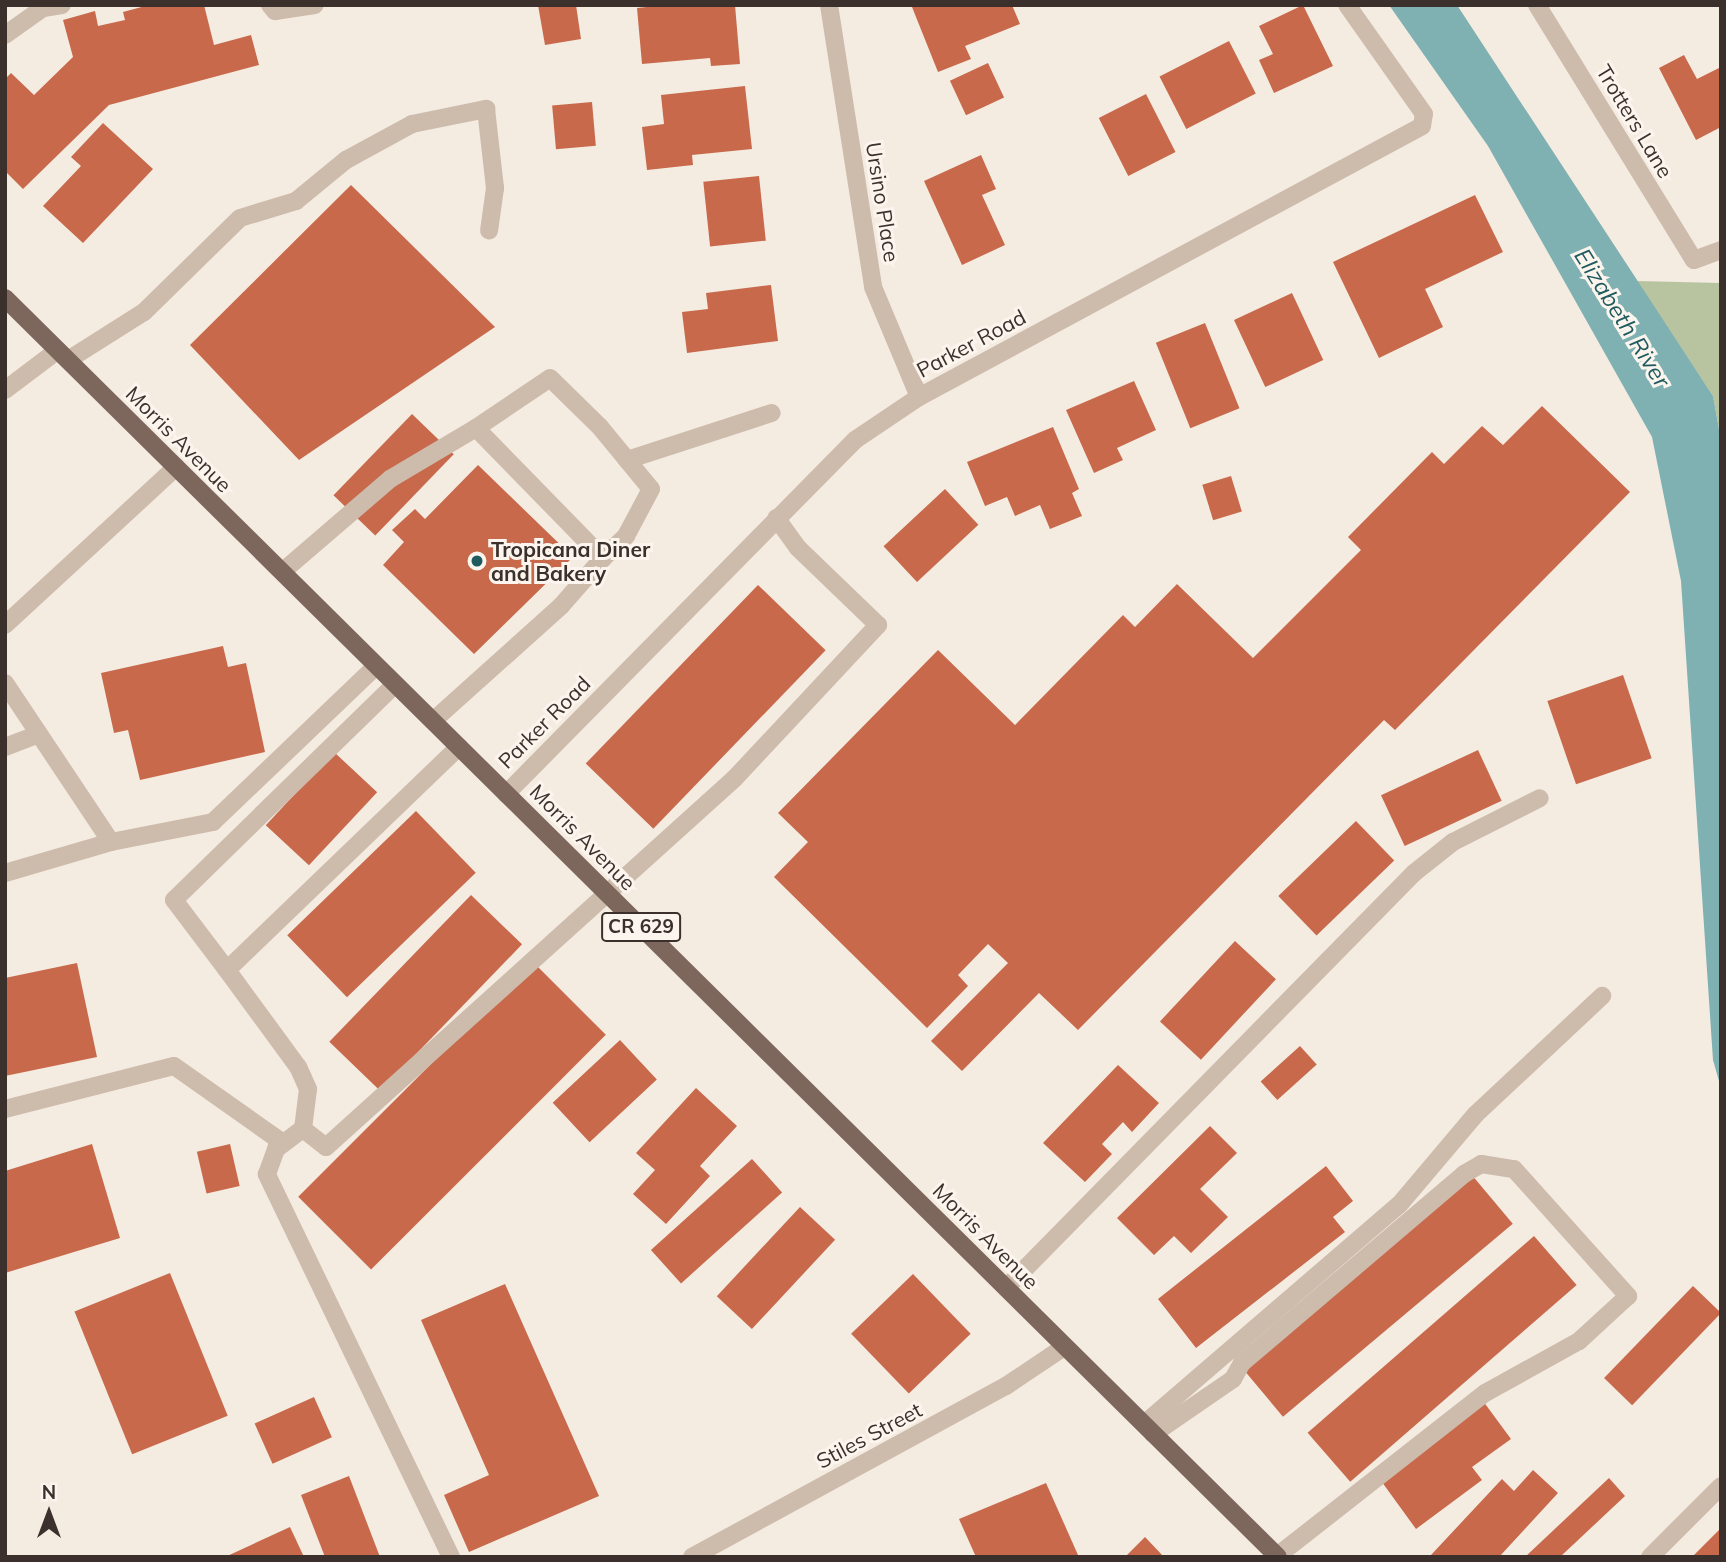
<!DOCTYPE html>
<style>
body{margin:0}
#map{position:relative;width:1726px;height:1562px;overflow:hidden;background:#f4ebe1;font-family:Mulish,sans-serif}
div>[style]{position:absolute}
[style*='--x']{left:calc(var(--x)*1px);top:calc(var(--y)*1px);width:calc(var(--w)*1px);rotate:calc(var(--a)*1deg)}
.green>*{inset:0;background:#b8c4a0}
.water>*{inset:0;background:#7fb0b2}
.building>*{inset:0;background:#c8694b;transform-origin:0 0}
.minor>*{height:18px;margin:-9px;padding:0 9px;transform-origin:9px;border-radius:9px;background:#cdbbac}
.major>*{height:18px;margin:-9px;padding:0 9px;transform-origin:9px;border-radius:9px;background:#7d675c}
.dots>*{width:19px;height:19px;translate:-50% -50%;box-sizing:border-box;border:4px solid #fbf5ee;border-radius:50%}
span{translate:-50% -50%;white-space:nowrap;text-align:center;line-height:1.15;-webkit-text-stroke:6px #fbf5ee;paint-order:stroke}
.shield-label span{padding:2px 5px;background:#fbf5ee;border:2px solid;border-radius:5px;-webkit-text-stroke-width:0}
.shield-label{font-size:19px;color:#3b302b;font-weight:700}
.street-label{font-size:21px;color:#3b302b}
.poi-label{font-size:21px;color:#3b302b;font-weight:700}
.left{translate:0 -50%;text-align:left}
.water-label{font-size:23px;color:#1f5a5e;font-style:italic}
.frame{position:absolute;inset:0;border:7px solid #3b302b;pointer-events:none}
.north{position:absolute;left:14px;top:1478px;width:70px;height:70px;-webkit-text-stroke:5px #fbf5ee;paint-order:stroke;rotate:0deg;font-size:19px;font-weight:700;line-height:28px;text-align:center;color:#3b302b}
.north::after{content:'';display:block;margin:auto;width:24px;height:32px;background:#3b302b;clip-path:polygon(50% 0,100% 100%,50% 72%,0 100%)}
</style>
<div id="map">
<div class="green">
<i style="clip-path:polygon(1637px 281px,1721px 283px,1721px 440px,1713px 396px)"></i>
</div>
<div class="water">
<i style="clip-path:polygon(1389px 5px,1457px 5px,1713px 396px,1721px 440px,1721px 1088px,1713px 1060px,1681px 581px,1652px 437px,1488px 146px)"></i>
</div>
<div class="building">
<i style="clip-path:polygon(149px 5px,204px 5px,214px 45px,251px 35px,259px 65px,109px 105px,23px 189px,5px 171px,5px 79px,11px 73px,34px 95px,73px 57px,63px 20px,95px 11px,98px 26px,125px 20px,123px 12px)"></i>
<i style="clip-path:polygon(538px 5px,576px 5px,581px 39px,545px 45px)"></i>
<i style="clip-path:polygon(666px 5px,735px 5px,740px 64px,711px 66px,710px 58px,642px 64px,637px 8px)"></i>
<i style="clip-path:polygon(916px 5px,1012px 5px,1020px 24px,965px 46px,971px 59px,938px 72px,912px 7px)"></i>
<i style="clip-path:polygon(1303px 5px,1333px 66px,1274px 93px,1259px 60px,1273px 54px,1259px 26px)"></i>
<i style="left:1229px;top:41px;width:59px;height:78px;rotate:63deg"></i>
<i style="clip-path:polygon(1684px 55px,1697px 79px,1721px 67px,1721px 127px,1696px 140px,1659px 68px)"></i>
<i style="left:988px;top:63px;width:38px;height:42px;rotate:65deg"></i>
<i style="clip-path:polygon(745px 86px,752px 149px,692px 155px,693px 165px,647px 170px,642px 127px,664px 124px,661px 95px)"></i>
<i style="left:1146px;top:94px;width:65px;height:53px;rotate:63deg"></i>
<i style="left:592px;top:102px;width:44px;height:40px;rotate:85deg"></i>
<i style="clip-path:polygon(103px 123px,153px 169px,83px 243px,43px 206px,81px 166px,71px 157px)"></i>
<i style="clip-path:polygon(981px 155px,996px 189px,982px 195px,1005px 245px,962px 265px,924px 181px)"></i>
<i style="left:759px;top:176px;width:65px;height:56px;rotate:84deg"></i>
<i style="clip-path:polygon(351px 185px,495px 327px,299px 460px,190px 345px)"></i>
<i style="clip-path:polygon(1475px 195px,1503px 252px,1425px 289px,1443px 327px,1379px 358px,1333px 262px)"></i>
<i style="clip-path:polygon(771px 285px,778px 341px,687px 353px,682px 312px,708px 309px,706px 293px)"></i>
<i style="left:1292px;top:293px;width:74px;height:64px;rotate:65deg"></i>
<i style="left:1205px;top:323px;width:92px;height:53px;rotate:68deg"></i>
<i style="clip-path:polygon(1134px 381px,1156px 430px,1117px 448px,1123px 460px,1094px 473px,1066px 410px)"></i>
<i style="clip-path:polygon(1542px 406px,1630px 492px,1395px 730px,1384px 720px,1078px 1030px,1039px 993px,962px 1071px,931px 1041px,1008px 963px,988px 944px,958px 975px,968px 986px,927px 1028px,774px 877px,808px 842px,778px 813px,938px 650px,1015px 725px,1123px 615px,1135px 627px,1177px 584px,1253px 658px,1361px 550px,1348px 537px,1432px 452px,1444px 464px,1482px 426px,1503px 445px)"></i>
<i style="left:412px;top:414px;width:58px;height:113px;rotate:44deg"></i>
<i style="clip-path:polygon(1053px 427px,1079px 489px,1072px 493px,1082px 516px,1050px 529px,1040px 505px,1015px 516px,1007px 497px,985px 506px,967px 462px)"></i>
<i style="clip-path:polygon(478px 465px,573px 557px,474px 654px,383px 565px,404px 542px,392px 530px,415px 509px,425px 519px)"></i>
<i style="left:1231px;top:476px;width:37px;height:30px;rotate:73deg"></i>
<i style="left:945px;top:489px;width:49px;height:84px;rotate:47deg"></i>
<i style="left:758px;top:585px;width:94px;height:248px;rotate:44deg"></i>
<i style="clip-path:polygon(223px 646px,228px 667px,246px 663px,265px 752px,140px 780px,128px 730px,114px 733px,101px 673px)"></i>
<i style="left:1623px;top:675px;width:88px;height:80px;rotate:71deg"></i>
<i style="left:1478px;top:750px;width:56px;height:107px;rotate:65deg"></i>
<i style="left:334px;top:752px;width:59px;height:100px;rotate:43deg"></i>
<i style="left:416px;top:811px;width:86px;height:179px;rotate:46deg"></i>
<i style="left:1356px;top:821px;width:55px;height:108px;rotate:46deg"></i>
<i style="left:471px;top:895px;width:71px;height:204px;rotate:44deg"></i>
<i style="left:1235px;top:941px;width:56px;height:110px;rotate:43deg"></i>
<i style="left:533px;top:962px;width:103px;height:332px;rotate:45deg"></i>
<i style="clip-path:polygon(77px 963px,97px 1057px,5px 1076px,5px 978px)"></i>
<i style="left:620px;top:1040px;width:54px;height:92px;rotate:47deg"></i>
<i style="left:1300px;top:1046px;width:25px;height:53px;rotate:48deg"></i>
<i style="clip-path:polygon(1118px 1065px,1159px 1103px,1132px 1132px,1123px 1122px,1102px 1144px,1112px 1154px,1085px 1182px,1043px 1143px)"></i>
<i style="clip-path:polygon(696px 1088px,737px 1126px,700px 1166px,710px 1176px,666px 1224px,633px 1194px,655px 1170px,636px 1153px)"></i>
<i style="clip-path:polygon(1210px 1126px,1237px 1153px,1200px 1189px,1228px 1217px,1191px 1253px,1174px 1236px,1154px 1255px,1117px 1218px)"></i>
<i style="clip-path:polygon(92px 1144px,120px 1238px,5px 1273px,5px 1171px)"></i>
<i style="left:230px;top:1144px;width:43px;height:34px;rotate:77deg"></i>
<i style="left:752px;top:1159px;width:45px;height:136px;rotate:48deg"></i>
<i style="clip-path:polygon(1326px 1166px,1353px 1201px,1333px 1217px,1345px 1232px,1196px 1348px,1158px 1299px)"></i>
<i style="left:1471px;top:1174px;width:65px;height:300px;rotate:50deg"></i>
<i style="left:800px;top:1207px;width:48px;height:122px;rotate:43deg"></i>
<i style="left:1534px;top:1236px;width:65px;height:300px;rotate:49deg"></i>
<i style="left:170px;top:1273px;width:154px;height:103px;rotate:68deg"></i>
<i style="left:913px;top:1274px;width:83px;height:86px;rotate:46deg"></i>
<i style="clip-path:polygon(505px 1284px,599px 1496px,469px 1552px,444px 1495px,489px 1475px,421px 1320px)"></i>
<i style="left:1693px;top:1286px;width:39px;height:128px;rotate:44deg"></i>
<i style="left:314px;top:1397px;width:44px;height:65px;rotate:66deg"></i>
<i style="clip-path:polygon(1483px 1401px,1511px 1439px,1472px 1467px,1482px 1480px,1416px 1529px,1379px 1478px)"></i>
<i style="clip-path:polygon(1533px 1470px,1558px 1493px,1499px 1557px,1431px 1555px,1502px 1479px,1514px 1491px)"></i>
<i style="clip-path:polygon(349px 1476px,380px 1557px,325px 1557px,301px 1495px)"></i>
<i style="clip-path:polygon(1609px 1478px,1625px 1496px,1560px 1557px,1525px 1557px)"></i>
<i style="clip-path:polygon(1046px 1483px,1078px 1555px,976px 1557px,959px 1519px)"></i>
<i style="clip-path:polygon(290px 1527px,304px 1557px,225px 1557px)"></i>
<i style="clip-path:polygon(1721px 1528px,1721px 1557px,1692px 1557px)"></i>
<i style="clip-path:polygon(1145px 1537px,1164px 1557px,1125px 1557px)"></i>
</div>
<div class="minor">
<i style="--x:270;--y:5;--w:8;--a:50"></i>
<i style="--x:275;--y:11;--w:40;--a:-8.5"></i>
<i style="--x:829;--y:5;--w:285;--a:81.1"></i>
<i style="--x:873;--y:287;--w:119;--a:67.3"></i>
<i style="--x:1537;--y:5;--w:299;--a:58.4"></i>
<i style="--x:1694;--y:260;--w:29;--a:-20"></i>
<i style="--x:5;--y:35;--w:47;--a:-35.4"></i>
<i style="--x:43;--y:8;--w:19;--a:-9"></i>
<i style="--x:68;--y:360;--w:90;--a:-32.3"></i>
<i style="--x:144;--y:312;--w:134;--a:-44.4"></i>
<i style="--x:240;--y:218;--w:59;--a:-16.9"></i>
<i style="--x:296;--y:201;--w:65;--a:-39.4"></i>
<i style="--x:346;--y:160;--w:75;--a:-28.6"></i>
<i style="--x:412;--y:124;--w:76;--a:-11.5"></i>
<i style="--x:486;--y:109;--w:80;--a:83.5"></i>
<i style="--x:495;--y:188;--w:43;--a:97.9"></i>
<i style="--x:5;--y:390;--w:66;--a:-37"></i>
<i style="--x:476;--y:428;--w:89;--a:-34"></i>
<i style="--x:550;--y:378;--w:70;--a:44.4"></i>
<i style="--x:600;--y:427;--w:80;--a:50.6"></i>
<i style="--x:651;--y:489;--w:53;--a:118"></i>
<i style="--x:626;--y:536;--w:32;--a:136"></i>
<i style="--x:627;--y:460;--w:152;--a:-18"></i>
<i style="--x:282;--y:572;--w:143;--a:-40.7"></i>
<i style="--x:390;--y:479;--w:100;--a:-30.7"></i>
<i style="--x:476;--y:428;--w:182;--a:45.7"></i>
<i style="--x:603;--y:558;--w:64;--a:131.2"></i>
<i style="--x:561;--y:606;--w:172;--a:138.1"></i>
<i style="--x:5;--y:625;--w:233;--a:-42.7"></i>
<i style="--x:5;--y:683;--w:191;--a:56.3"></i>
<i style="--x:5;--y:747;--w:36;--a:-21"></i>
<i style="--x:506;--y:794;--w:497;--a:-45.4"></i>
<i style="--x:855;--y:440;--w:77;--a:-33.9"></i>
<i style="--x:919;--y:397;--w:571;--a:-28.31"></i>
<i style="--x:1422;--y:126;--w:12;--a:-81"></i>
<i style="--x:1424;--y:114;--w:133;--a:-125.2"></i>
<i style="--x:5;--y:873;--w:110;--a:-16.3"></i>
<i style="--x:111;--y:842;--w:104;--a:-11.1"></i>
<i style="--x:213;--y:822;--w:226;--a:-43.7"></i>
<i style="--x:227;--y:970;--w:88;--a:-127.1"></i>
<i style="--x:174;--y:900;--w:309;--a:-44.3"></i>
<i style="--x:5;--y:1109;--w:174;--a:-14.3"></i>
<i style="--x:174;--y:1066;--w:133;--a:35.2"></i>
<i style="--x:303;--y:1129;--w:29;--a:38"></i>
<i style="--x:326;--y:1147;--w:549;--a:-42.05"></i>
<i style="--x:734;--y:779;--w:211;--a:-46.9"></i>
<i style="--x:878;--y:625;--w:111;--a:-136.1"></i>
<i style="--x:798;--y:548;--w:37;--a:-126"></i>
<i style="--x:1006;--y:1288;--w:582;--a:-45.49"></i>
<i style="--x:1414;--y:873;--w:50;--a:-38.5"></i>
<i style="--x:1453;--y:842;--w:97;--a:-26.8"></i>
<i style="--x:1144;--y:1424;--w:336;--a:-40.7"></i>
<i style="--x:1399;--y:1205;--w:119;--a:-49.8"></i>
<i style="--x:1476;--y:1114;--w:173;--a:-43.1"></i>
<i style="--x:1153;--y:1434;--w:97;--a:-34.5"></i>
<i style="--x:1233;--y:1379;--w:18;--a:-61"></i>
<i style="--x:1242;--y:1363;--w:292;--a:-40.4"></i>
<i style="--x:1464;--y:1174;--w:20;--a:-30"></i>
<i style="--x:1481;--y:1164;--w:33;--a:9"></i>
<i style="--x:1514;--y:1169;--w:171;--a:48.1"></i>
<i style="--x:1628;--y:1296;--w:67;--a:137.4"></i>
<i style="--x:1579;--y:1341;--w:107;--a:151"></i>
<i style="--x:1485;--y:1393;--w:264;--a:141.9"></i>
<i style="--x:451;--y:1557;--w:425;--a:-115.7"></i>
<i style="--x:267;--y:1174;--w:27;--a:-70"></i>
<i style="--x:276;--y:1149;--w:34;--a:-37"></i>
<i style="--x:303;--y:1129;--w:40;--a:-82.9"></i>
<i style="--x:308;--y:1089;--w:24;--a:-114"></i>
<i style="--x:298;--y:1067;--w:120;--a:-126.2"></i>
<i style="--x:227;--y:970;--w:322;--a:-43.9"></i>
<i style="--x:692;--y:1557;--w:358;--a:-28.6"></i>
<i style="--x:1006;--y:1386;--w:70;--a:-33.9"></i>
<i style="--x:1650;--y:1557;--w:100;--a:-45"></i>
</div>
<div class="major">
<i style="--x:5;--y:298;--w:1790;--a:44.68"></i>
</div>
<div class="dots">
<i style="left:477px;top:561px;background:#1f5a5e"></i>
</div>
<div class="shield-label">
<span style="left:641px;top:927px">CR 629</span>
</div>
<div class="street-label">
<span style="left:1635px;top:121px;rotate:59deg">Trotters Lane</span>
<span style="left:883px;top:202px;rotate:81deg">Ursino Place</span>
<span style="left:971px;top:343px;rotate:-28deg">Parker Road</span>
<span style="left:179px;top:439px;rotate:45deg">Morris Avenue</span>
<span style="left:544px;top:722px;rotate:-45deg">Parker Road</span>
<span style="left:583px;top:837px;rotate:45deg">Morris Avenue</span>
<span style="left:986px;top:1236px;rotate:45deg">Morris Avenue</span>
<span style="left:869px;top:1435px;rotate:-28deg">Stiles Street</span>
</div>
<div class="poi-label">
<span class="left" style="left:491px;top:561px">Tropicana Diner<br>and Bakery</span>
</div>
<div class="water-label">
<span style="left:1622px;top:318px;rotate:58deg">Elizabeth River</span>
</div>
<div class="frame"></div>
<div class="north">N</div>
</div>
